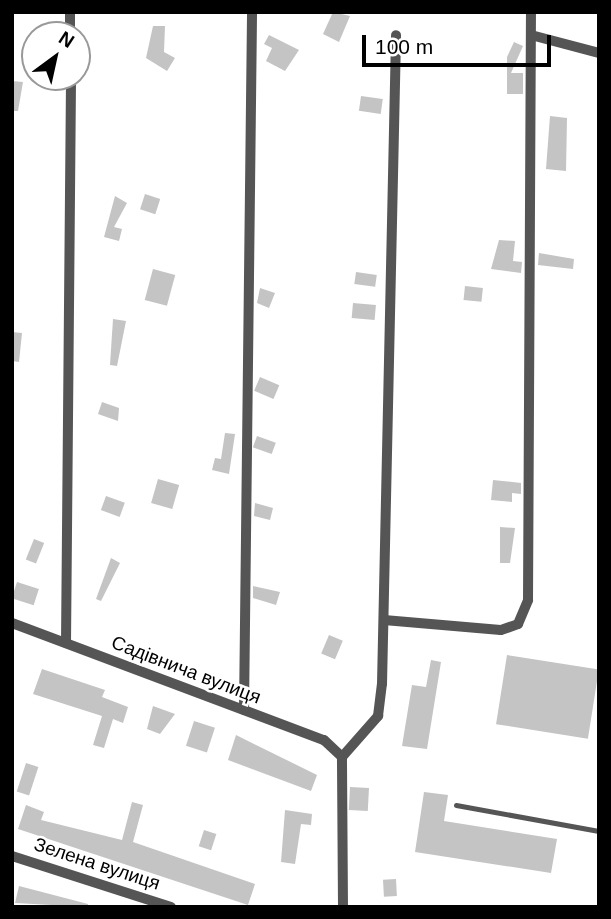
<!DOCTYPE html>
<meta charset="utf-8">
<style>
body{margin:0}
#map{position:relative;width:611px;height:919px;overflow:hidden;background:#fff;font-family:Arial,sans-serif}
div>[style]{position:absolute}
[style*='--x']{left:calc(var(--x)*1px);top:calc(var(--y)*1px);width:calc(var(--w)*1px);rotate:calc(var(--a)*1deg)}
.building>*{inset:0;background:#c4c4c4;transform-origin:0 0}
.lane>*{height:5px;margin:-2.5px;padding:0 2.5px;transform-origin:2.5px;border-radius:2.5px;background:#555}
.street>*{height:10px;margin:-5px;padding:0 5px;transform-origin:5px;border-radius:5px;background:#555}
span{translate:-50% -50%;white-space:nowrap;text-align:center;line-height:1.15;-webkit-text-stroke:5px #fff;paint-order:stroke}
.street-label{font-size:19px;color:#000}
.frame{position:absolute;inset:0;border:14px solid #000;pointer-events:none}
.north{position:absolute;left:21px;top:21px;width:70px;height:70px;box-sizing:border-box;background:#fff;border:2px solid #999;border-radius:50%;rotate:33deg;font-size:19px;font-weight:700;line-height:28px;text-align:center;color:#000}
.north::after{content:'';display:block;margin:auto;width:24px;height:32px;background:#000;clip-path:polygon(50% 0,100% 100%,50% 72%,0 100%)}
.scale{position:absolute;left:362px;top:35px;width:189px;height:32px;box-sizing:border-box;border:4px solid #000;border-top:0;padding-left:9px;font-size:21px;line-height:24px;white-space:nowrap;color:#000;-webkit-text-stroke:5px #fff;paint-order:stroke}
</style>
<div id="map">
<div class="building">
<i style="clip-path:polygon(333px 12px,350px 16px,339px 42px,323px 34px)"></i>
<i style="clip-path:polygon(153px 26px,165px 26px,164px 52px,175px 58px,167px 71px,146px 58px)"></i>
<i style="clip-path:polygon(269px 35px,299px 50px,285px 71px,266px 61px,272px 48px,264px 44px)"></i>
<i style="clip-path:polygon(514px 42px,523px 46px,511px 73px,523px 73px,523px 94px,507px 94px,507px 57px)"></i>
<i style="clip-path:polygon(12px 81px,23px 82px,18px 111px,12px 111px)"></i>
<i style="left:361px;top:96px;width:22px;height:15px;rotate:8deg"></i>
<i style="clip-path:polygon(550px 116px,567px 118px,566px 171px,546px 169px)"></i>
<i style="left:145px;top:194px;width:16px;height:16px;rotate:18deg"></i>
<i style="clip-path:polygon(115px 196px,127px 203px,114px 227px,122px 229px,119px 241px,104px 237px)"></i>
<i style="clip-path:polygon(499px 240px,515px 241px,513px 261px,522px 262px,521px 273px,491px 269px)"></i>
<i style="clip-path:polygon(539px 253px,574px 259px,573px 269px,538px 265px)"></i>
<i style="left:153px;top:269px;width:23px;height:32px;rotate:15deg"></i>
<i style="left:356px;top:272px;width:21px;height:12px;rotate:8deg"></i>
<i style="left:465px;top:286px;width:18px;height:14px;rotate:6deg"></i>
<i style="clip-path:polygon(260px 288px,275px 293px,269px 308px,257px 303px)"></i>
<i style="left:353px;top:303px;width:23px;height:15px;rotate:5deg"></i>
<i style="clip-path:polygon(113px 319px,126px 321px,117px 366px,110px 365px)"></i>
<i style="clip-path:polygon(12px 332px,22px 333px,19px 362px,12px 361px)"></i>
<i style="left:260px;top:377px;width:21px;height:15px;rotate:23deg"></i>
<i style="clip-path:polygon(102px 402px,119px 408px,118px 421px,98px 414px)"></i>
<i style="clip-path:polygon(225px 433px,235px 434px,229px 474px,212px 470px,215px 458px,221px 459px)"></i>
<i style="left:257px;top:436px;width:20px;height:12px;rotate:20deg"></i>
<i style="left:158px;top:479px;width:22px;height:25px;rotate:16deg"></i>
<i style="clip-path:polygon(493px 480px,521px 483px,521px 494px,512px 493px,512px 502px,491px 500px)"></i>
<i style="left:106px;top:496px;width:20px;height:15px;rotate:20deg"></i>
<i style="clip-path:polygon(255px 503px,273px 508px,270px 520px,254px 516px)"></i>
<i style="clip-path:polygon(500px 527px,515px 528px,510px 563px,500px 563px)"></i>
<i style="left:34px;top:539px;width:11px;height:22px;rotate:22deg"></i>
<i style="clip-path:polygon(111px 558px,120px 563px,101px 601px,96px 599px)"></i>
<i style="left:17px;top:582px;width:23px;height:17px;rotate:18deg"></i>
<i style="clip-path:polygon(253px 586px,280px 592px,276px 605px,253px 598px)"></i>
<i style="left:329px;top:635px;width:15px;height:20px;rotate:23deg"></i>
<i style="left:507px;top:655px;width:93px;height:70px;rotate:9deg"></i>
<i style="clip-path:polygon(431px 660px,441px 662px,427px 749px,402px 746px,412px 685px,426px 687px)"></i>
<i style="clip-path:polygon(42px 669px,105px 690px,102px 697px,128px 707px,123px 723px,113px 719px,104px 748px,93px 745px,102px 716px,33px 694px)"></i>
<i style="clip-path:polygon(153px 706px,175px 714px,160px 734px,147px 729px)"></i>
<i style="left:194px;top:721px;width:22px;height:26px;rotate:18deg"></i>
<i style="clip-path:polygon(236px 735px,317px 775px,311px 791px,228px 760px)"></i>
<i style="left:26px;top:763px;width:13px;height:30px;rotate:18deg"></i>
<i style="left:350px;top:787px;width:19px;height:23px;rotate:3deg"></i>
<i style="clip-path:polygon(424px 792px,448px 795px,444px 821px,557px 839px,551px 873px,415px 852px)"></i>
<i style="clip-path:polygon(132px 802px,143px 805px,133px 842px,255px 884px,248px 905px,18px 829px,26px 805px,44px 812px,41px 820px,122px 840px)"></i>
<i style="clip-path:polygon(285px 810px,312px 814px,311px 825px,301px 824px,295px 864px,281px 862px)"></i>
<i style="left:204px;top:830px;width:13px;height:17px;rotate:18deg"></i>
<i style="left:396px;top:879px;width:17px;height:13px;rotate:87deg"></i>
<i style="clip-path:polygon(19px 886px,88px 904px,88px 907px,15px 903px)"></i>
</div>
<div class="lane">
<i style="--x:456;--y:805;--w:145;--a:10.3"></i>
</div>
<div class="street">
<i style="--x:70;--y:12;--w:23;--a:90"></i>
<i style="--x:531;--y:35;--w:70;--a:14.8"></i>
<i style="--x:384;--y:620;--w:117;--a:4.9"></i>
<i style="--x:501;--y:630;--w:18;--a:-19"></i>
<i style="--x:518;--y:624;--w:26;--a:-67"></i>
<i style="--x:528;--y:600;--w:588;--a:-89.71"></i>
<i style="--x:12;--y:623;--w:333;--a:20.6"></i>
<i style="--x:324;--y:740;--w:25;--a:43"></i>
<i style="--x:66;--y:643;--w:566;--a:-89.49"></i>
<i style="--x:244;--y:710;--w:698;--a:-89.34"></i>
<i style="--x:12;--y:856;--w:167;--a:17.8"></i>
<i style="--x:343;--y:907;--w:150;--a:-90.4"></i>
<i style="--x:342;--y:757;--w:55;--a:-48.7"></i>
<i style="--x:378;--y:716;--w:32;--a:-83"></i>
<i style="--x:382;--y:684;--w:649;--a:-88.76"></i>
</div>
<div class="street-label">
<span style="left:186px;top:670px;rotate:21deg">Садівнича вулиця</span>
<span style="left:97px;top:864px;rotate:18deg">Зелена вулиця</span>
</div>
<div class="frame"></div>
<div class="north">N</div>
<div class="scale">100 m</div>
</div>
